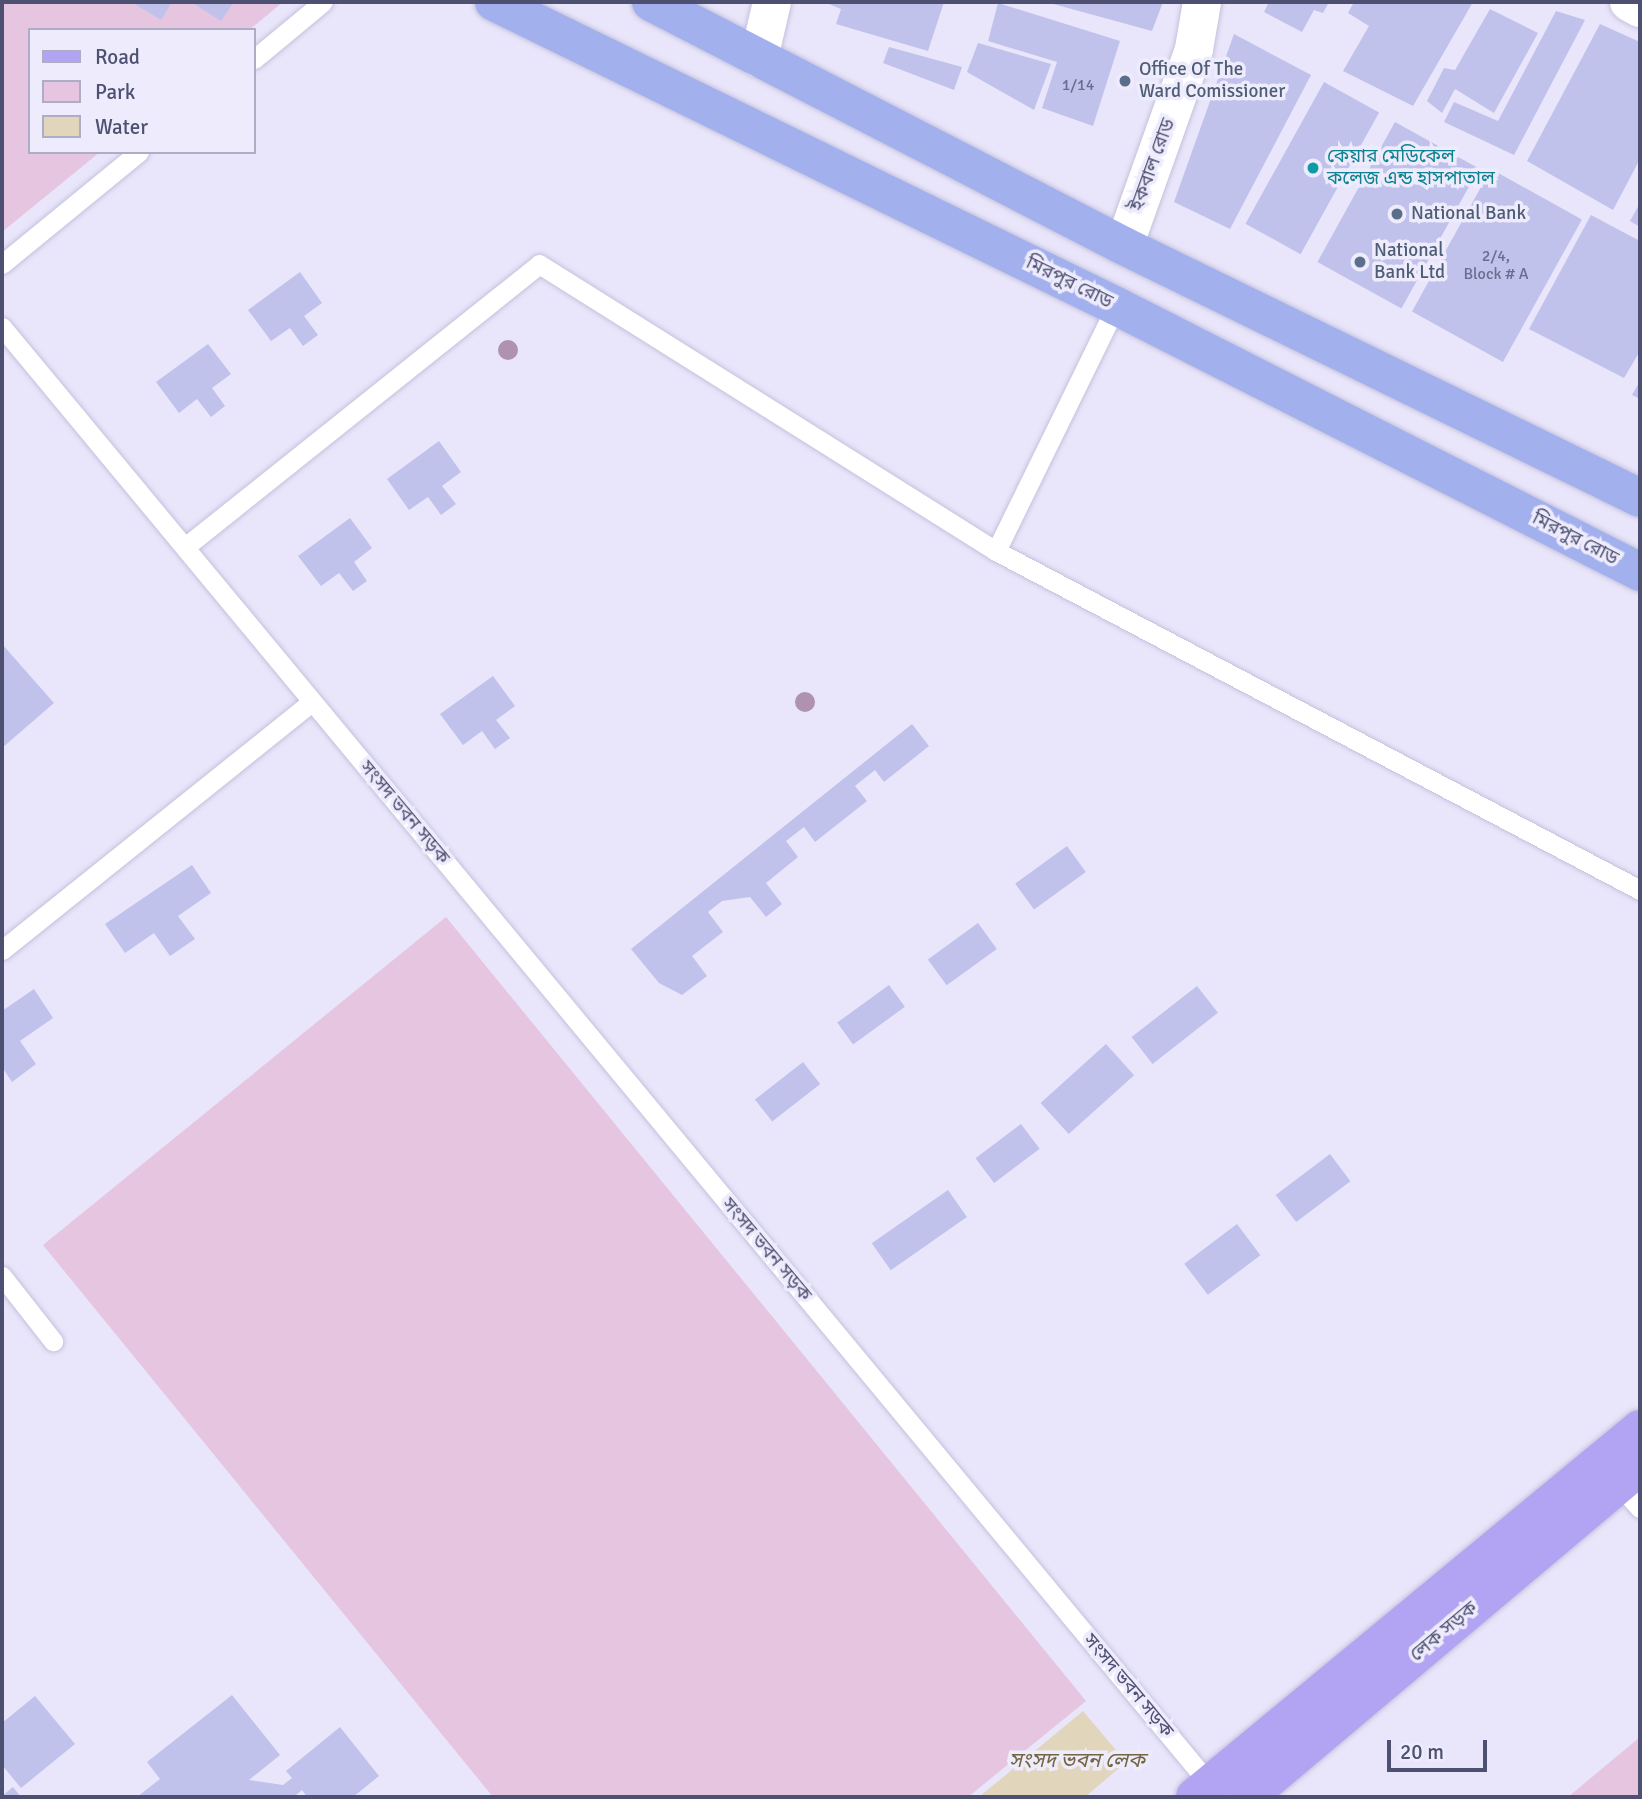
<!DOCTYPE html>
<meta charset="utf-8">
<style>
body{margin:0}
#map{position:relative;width:1642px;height:1799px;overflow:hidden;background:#e9e5fa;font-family:Signika,"Noto Sans Bengali",sans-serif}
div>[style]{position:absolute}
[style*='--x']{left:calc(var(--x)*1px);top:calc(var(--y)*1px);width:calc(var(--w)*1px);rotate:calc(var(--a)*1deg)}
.green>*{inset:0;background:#e6c5e1}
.water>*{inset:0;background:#e1d6bc}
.building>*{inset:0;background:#c0c2ec;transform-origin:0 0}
.roads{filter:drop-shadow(0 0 2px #c3c2dd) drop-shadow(0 0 2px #c3c2dd)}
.lane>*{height:19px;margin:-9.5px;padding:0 9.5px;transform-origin:9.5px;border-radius:9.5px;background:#fff}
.street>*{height:38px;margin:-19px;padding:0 19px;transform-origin:19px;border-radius:19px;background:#fff}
.primary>*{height:38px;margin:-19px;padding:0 19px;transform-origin:19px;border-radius:19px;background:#b2a4f2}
.highway>*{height:38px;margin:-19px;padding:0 19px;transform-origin:19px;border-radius:19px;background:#a2b1ee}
.trees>*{width:20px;height:20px;margin:-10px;border-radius:50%;background:#af91b0}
.dots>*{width:19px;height:19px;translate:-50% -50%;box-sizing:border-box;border:4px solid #eeebfd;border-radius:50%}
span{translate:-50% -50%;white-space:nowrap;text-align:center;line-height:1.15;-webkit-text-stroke:7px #eeebfd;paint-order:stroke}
.number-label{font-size:16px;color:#6a6c8f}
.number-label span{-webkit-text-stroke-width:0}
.service-label{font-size:19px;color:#4e5e75}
.left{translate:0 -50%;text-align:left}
.culture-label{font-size:19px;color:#0d838f}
.street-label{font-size:19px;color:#4d5070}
.water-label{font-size:21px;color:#746642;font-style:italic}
.frame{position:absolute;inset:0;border:4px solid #4d5070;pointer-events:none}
.legend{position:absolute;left:28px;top:28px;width:228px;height:126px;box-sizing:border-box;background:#eeebfd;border:2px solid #aeadc5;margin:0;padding:9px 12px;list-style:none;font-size:21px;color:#4d5070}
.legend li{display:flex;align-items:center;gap:14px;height:35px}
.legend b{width:35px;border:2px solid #aeadc5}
.scale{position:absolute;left:1387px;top:1740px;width:100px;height:32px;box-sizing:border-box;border:4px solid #4d5070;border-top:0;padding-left:9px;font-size:21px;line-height:24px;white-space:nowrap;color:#4d5070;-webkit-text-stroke:5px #eeebfd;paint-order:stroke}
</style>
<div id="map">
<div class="green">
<i style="clip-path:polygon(2px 2px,283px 2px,249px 30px,30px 30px,30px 152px,100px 152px,2px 232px)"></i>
<i style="clip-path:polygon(446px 917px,1086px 1701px,968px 1797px,493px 1797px,43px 1245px)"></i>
<i style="clip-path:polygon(1640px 1737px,1640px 1797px,1568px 1797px)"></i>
</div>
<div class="water">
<i style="clip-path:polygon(1083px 1711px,1126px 1762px,1085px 1797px,979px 1797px)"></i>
</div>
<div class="building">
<i style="clip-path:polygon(131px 2px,172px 2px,161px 20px)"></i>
<i style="clip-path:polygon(191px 2px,234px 2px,221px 21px)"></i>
<i style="clip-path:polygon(824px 2px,944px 2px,928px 51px,836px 24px,841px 9px)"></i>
<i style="clip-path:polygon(1046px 2px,1163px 2px,1152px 31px)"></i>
<i style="clip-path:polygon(1269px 2px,1329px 2px,1323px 13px,1314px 10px,1302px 32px,1264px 12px)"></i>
<i style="clip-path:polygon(1354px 2px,1473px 2px,1413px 106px,1343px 71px,1369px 26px,1348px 13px)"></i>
<i style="clip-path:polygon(998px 3px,1120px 41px,1093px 126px,1042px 108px,1057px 62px,988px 41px)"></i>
<i style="clip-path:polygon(1490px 9px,1538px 33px,1494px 113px,1455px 89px,1442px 113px,1427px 101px,1444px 68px,1455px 70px)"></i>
<i style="clip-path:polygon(1556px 11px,1585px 20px,1514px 155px,1444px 122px,1454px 102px,1498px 121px)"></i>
<i style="clip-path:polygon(1600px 24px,1640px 42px,1640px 159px,1613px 210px,1527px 161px)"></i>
<i style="clip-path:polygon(1234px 34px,1311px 75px,1230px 229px,1174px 202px)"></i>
<i style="clip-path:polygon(978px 43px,1051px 64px,1034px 110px,967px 72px)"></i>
<i style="clip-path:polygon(889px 47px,962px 67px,954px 90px,883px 63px)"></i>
<i style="left:1324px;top:82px;width:63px;height:162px;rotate:29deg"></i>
<i style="left:1395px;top:122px;width:96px;height:160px;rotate:29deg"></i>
<i style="left:1491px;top:169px;width:104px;height:163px;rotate:29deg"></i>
<i style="clip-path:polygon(1640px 203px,1640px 227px,1630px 221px)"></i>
<i style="clip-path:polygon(1591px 215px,1640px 241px,1640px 351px,1624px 378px,1529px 329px)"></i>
<i style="clip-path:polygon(300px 272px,322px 303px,304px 316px,318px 335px,303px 346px,290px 328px,271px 341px,248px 310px)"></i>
<i style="clip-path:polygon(208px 344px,231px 374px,212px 388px,225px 406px,211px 417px,197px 399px,179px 413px,156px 382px)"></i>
<i style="clip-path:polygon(1640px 381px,1640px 399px,1632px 395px)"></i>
<i style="clip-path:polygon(439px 441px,461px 472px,442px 486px,456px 504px,441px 515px,428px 497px,409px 510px,387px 479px)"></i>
<i style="clip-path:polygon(350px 518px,372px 548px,354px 562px,367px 581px,353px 591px,339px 573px,321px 586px,298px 556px)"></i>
<i style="clip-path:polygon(2px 644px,54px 703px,2px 748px)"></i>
<i style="clip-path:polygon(493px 676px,515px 706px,496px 720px,510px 738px,495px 749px,482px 731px,463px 745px,440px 714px)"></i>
<i style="clip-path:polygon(912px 724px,929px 746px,884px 782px,875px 770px,855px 786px,867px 801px,815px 842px,804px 827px,786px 841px,798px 857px,766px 883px,782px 904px,766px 917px,750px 897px,722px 901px,708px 912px,723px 932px,692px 956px,707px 976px,682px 995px,659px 983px,631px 949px)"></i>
<i style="left:1067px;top:846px;width:32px;height:64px;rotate:54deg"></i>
<i style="clip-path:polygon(192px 865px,211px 893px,178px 916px,195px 939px,170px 956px,154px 933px,125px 953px,105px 924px)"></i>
<i style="left:978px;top:923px;width:32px;height:62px;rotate:54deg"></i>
<i style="left:889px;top:985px;width:27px;height:64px;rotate:54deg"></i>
<i style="left:1197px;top:986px;width:34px;height:83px;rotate:52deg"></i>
<i style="clip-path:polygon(34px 989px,53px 1018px,20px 1041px,36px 1064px,12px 1082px,2px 1067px,2px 1011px)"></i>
<i style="left:1106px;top:1044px;width:42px;height:88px;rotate:48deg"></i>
<i style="left:803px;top:1062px;width:28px;height:61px;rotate:52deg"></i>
<i style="left:1021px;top:1124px;width:31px;height:57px;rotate:53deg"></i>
<i style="left:1330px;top:1154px;width:34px;height:68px;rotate:53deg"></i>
<i style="left:948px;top:1190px;width:33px;height:93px;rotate:55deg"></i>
<i style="left:1237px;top:1224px;width:39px;height:66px;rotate:53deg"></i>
<i style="clip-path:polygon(232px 1695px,280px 1755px,249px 1780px,283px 1785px,292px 1778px,286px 1771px,340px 1727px,379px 1776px,353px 1797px,307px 1797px,302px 1790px,294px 1797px,137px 1797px,160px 1779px,147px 1762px)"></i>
<i style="clip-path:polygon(35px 1696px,75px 1744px,21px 1788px,2px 1765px,2px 1723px)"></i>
<i style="clip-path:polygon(13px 1787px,21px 1797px,2px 1797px,2px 1796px)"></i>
</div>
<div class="roads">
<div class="lane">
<i style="--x:254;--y:59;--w:89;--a:-39.6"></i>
<i style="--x:2;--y:264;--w:177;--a:-39.3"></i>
<i style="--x:2;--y:327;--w:1898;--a:50.35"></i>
<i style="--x:185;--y:547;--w:453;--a:-38.6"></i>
<i style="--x:539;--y:264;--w:540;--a:32.13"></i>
<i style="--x:996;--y:551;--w:273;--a:-63.9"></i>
<i style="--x:996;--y:551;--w:728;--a:27.76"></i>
<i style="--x:2;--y:950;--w:397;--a:-38.7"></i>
<i style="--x:2;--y:1276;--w:83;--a:51.9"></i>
<i style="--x:1619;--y:1485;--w:31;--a:48"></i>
</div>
<div class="street">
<i style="--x:1629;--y:2;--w:13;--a:29"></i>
<i style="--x:759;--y:58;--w:57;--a:-76.9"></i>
<i style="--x:1124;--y:246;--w:209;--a:-70.4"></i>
<i style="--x:1194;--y:49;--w:48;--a:-80.3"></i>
</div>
<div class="primary">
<i style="--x:1195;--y:1797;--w:577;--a:-39.59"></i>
<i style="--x:1247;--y:1797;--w:514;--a:-40.11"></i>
</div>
<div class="highway">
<i style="--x:494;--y:2;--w:692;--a:26.05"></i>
<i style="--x:1116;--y:306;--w:588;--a:26.91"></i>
<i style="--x:651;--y:2;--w:532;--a:27.29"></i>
<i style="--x:1124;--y:246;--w:574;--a:26.03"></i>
</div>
</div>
<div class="trees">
<i style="left:508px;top:350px"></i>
<i style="left:805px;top:702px"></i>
</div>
<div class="dots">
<i style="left:1125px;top:81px;background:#5c6f8a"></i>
<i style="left:1313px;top:168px;background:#0f9aa8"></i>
<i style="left:1397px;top:214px;background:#5c6f8a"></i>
<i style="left:1360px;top:262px;background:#5c6f8a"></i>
</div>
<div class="number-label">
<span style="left:1078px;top:85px">1/14</span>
<span style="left:1496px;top:265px">2/4,<br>Block # A</span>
</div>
<div class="service-label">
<span class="left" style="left:1139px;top:81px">Office Of The<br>Ward Comissioner</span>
<span class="left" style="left:1411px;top:214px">National Bank</span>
<span class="left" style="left:1374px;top:262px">National<br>Bank Ltd</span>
</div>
<div class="culture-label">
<span class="left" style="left:1327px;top:168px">কেয়ার মেডিকেল<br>কলেজ এন্ড হাসপাতাল</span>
</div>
<div class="street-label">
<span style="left:1153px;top:165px;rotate:-70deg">ইকবাল রোড</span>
<span style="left:1069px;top:283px;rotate:26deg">মিরপুর রোড</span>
<span style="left:1575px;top:539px;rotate:27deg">মিরপুর রোড</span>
<span style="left:404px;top:813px;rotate:50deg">সংসদ ভবন সড়ক</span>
<span style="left:766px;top:1250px;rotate:50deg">সংসদ ভবন সড়ক</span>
<span style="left:1444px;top:1632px;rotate:-40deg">লেক সড়ক</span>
<span style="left:1128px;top:1686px;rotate:50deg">সংসদ ভবন সড়ক</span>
</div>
<div class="water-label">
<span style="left:1077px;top:1760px">সংসদ ভবন লেক</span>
</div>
<div class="frame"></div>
<ul class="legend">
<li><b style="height:9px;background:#b2a4f2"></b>Road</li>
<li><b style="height:19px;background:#e6c5e1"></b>Park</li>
<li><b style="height:19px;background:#e1d6bc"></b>Water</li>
</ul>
<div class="scale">20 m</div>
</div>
